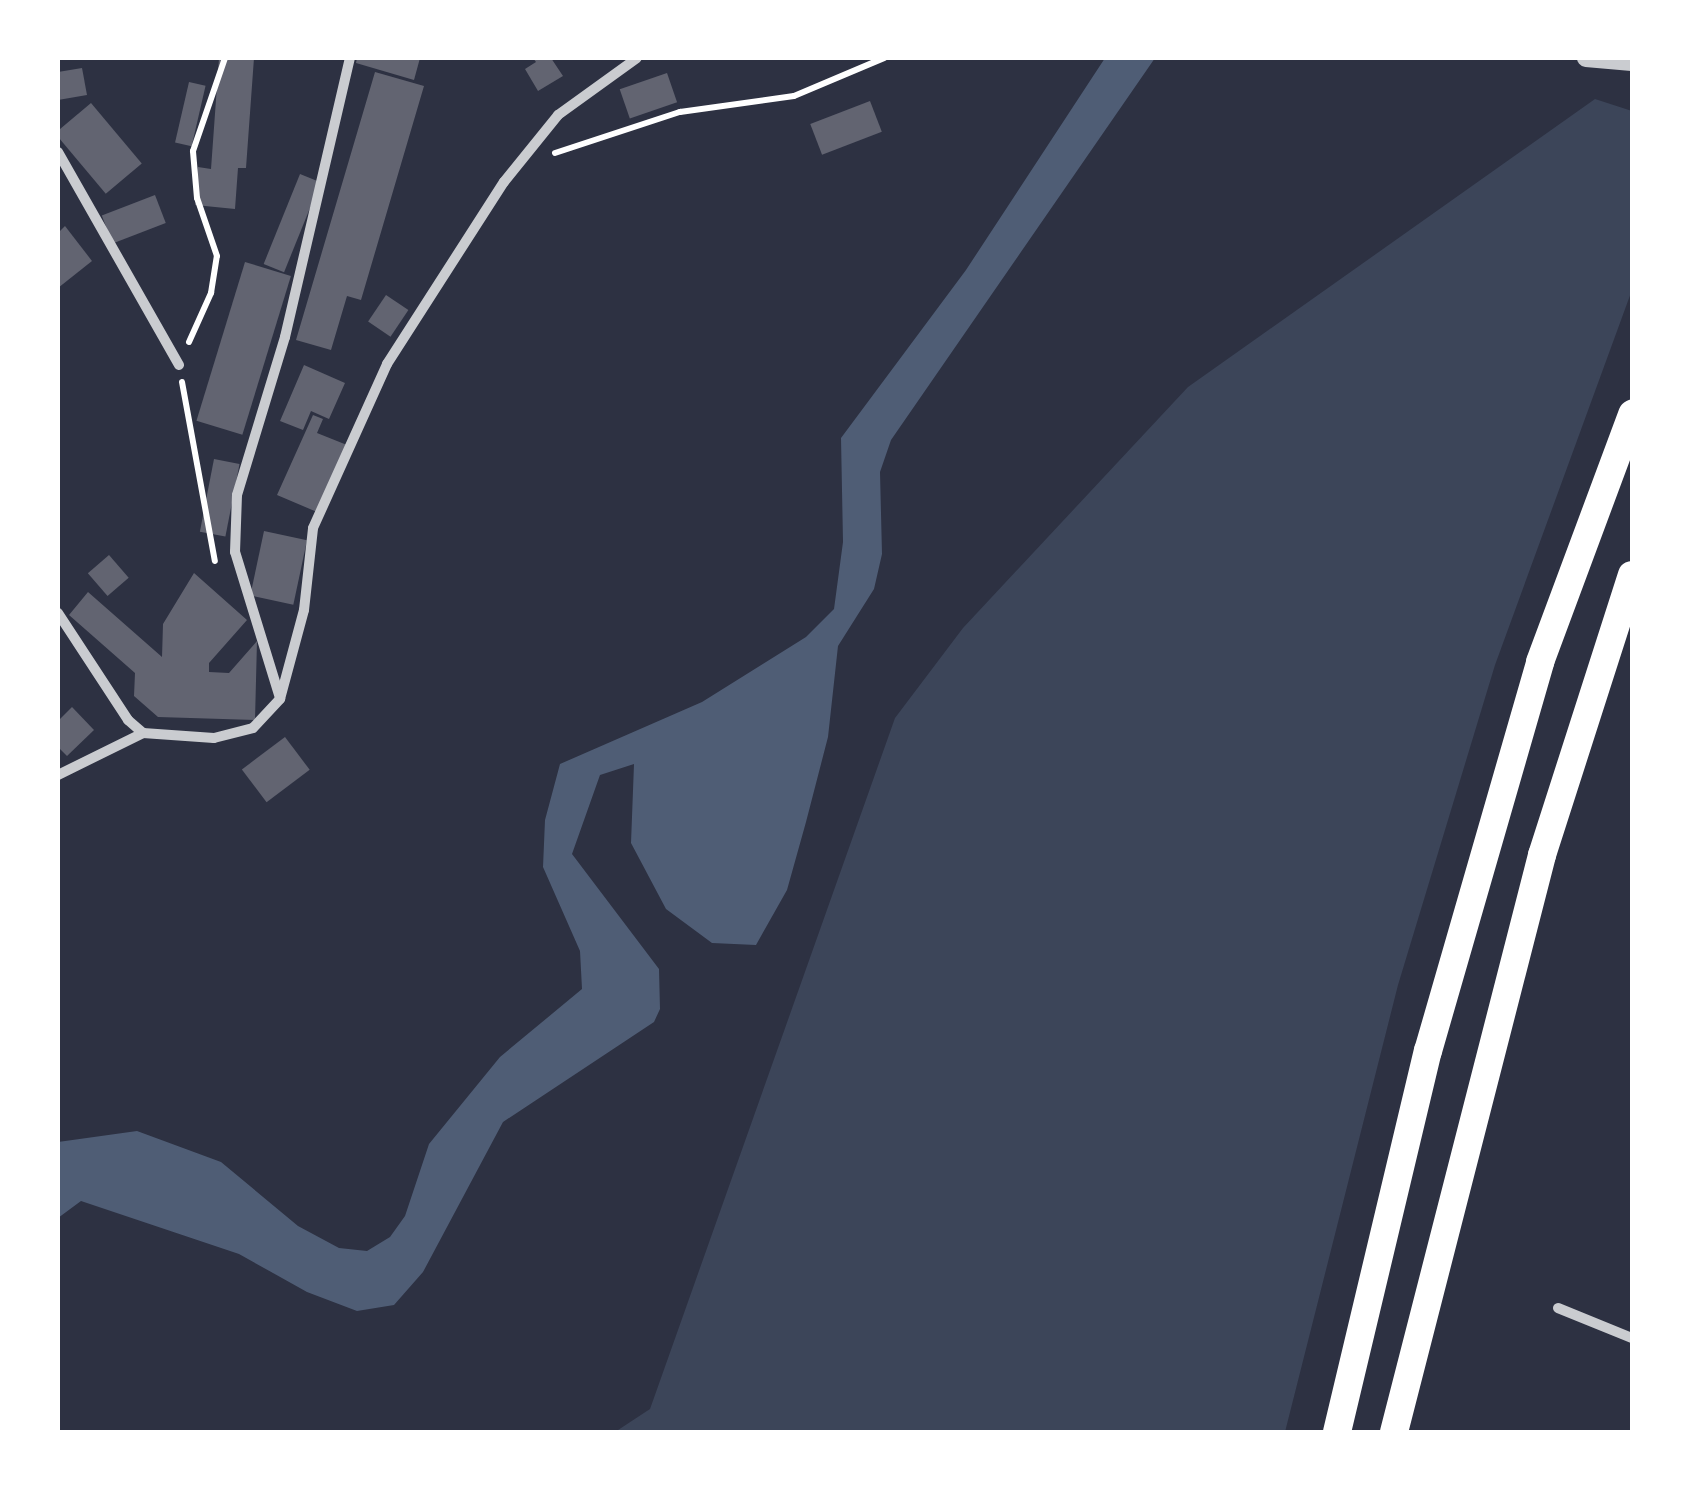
<!DOCTYPE html>
<style>
body{margin:0}
#map{position:relative;width:1690px;height:1490px;overflow:hidden;background:#2d3142;font-family:"Roboto Condensed",sans-serif}
div>[style]{position:absolute}
[style*='--x']{left:calc(var(--x)*1px);top:calc(var(--y)*1px);width:calc(var(--w)*1px);rotate:calc(var(--a)*1deg)}
.green>*{inset:0;background:#3c4559}
.water>*{inset:0;background:#4f5d75}
.building>*{inset:0;background:#626471;transform-origin:0 0}
.path>*{height:6px;margin:-3px;padding:0 3px;transform-origin:3px;border-radius:3px;background:#fff}
.minor>*{height:10px;margin:-5px;padding:0 5px;transform-origin:5px;border-radius:5px;background:#caccd0}
.tertiary>*{height:18px;margin:-9px;padding:0 9px;transform-origin:9px;border-radius:9px;background:#caccd0}
.motorway>*{height:28px;margin:-14px;padding:0 14px;transform-origin:14px;border-radius:14px;background:#fff}
span{translate:-50% -50%;white-space:nowrap;text-align:center;line-height:1.15;-webkit-text-stroke:8px #fff;paint-order:stroke}
.frame{position:absolute;inset:0;border:60px solid #fff;pointer-events:none}
</style>
<div id="map">
<div class="green">
<i style="clip-path:polygon(1595px 99px,1632px 111px,1632px 290px,1495px 665px,1398px 985px,1285px 1432px,615px 1432px,650px 1409px,895px 718px,963px 628px,1188px 387px)"></i>
</div>
<div class="water">
<i style="clip-path:polygon(1105px 58px,1155px 58px,891px 440px,880px 472px,882px 554px,874px 589px,838px 646px,828px 737px,806px 822px,787px 890px,756px 945px,712px 943px,666px 909px,631px 843px,634px 764px,600px 775px,572px 854px,659px 969px,660px 1009px,654px 1022px,503px 1122px,423px 1272px,394px 1305px,357px 1311px,307px 1292px,239px 1254px,81px 1201px,58px 1218px,58px 1142px,137px 1131px,221px 1162px,298px 1226px,339px 1248px,367px 1251px,390px 1237px,405px 1216px,429px 1144px,500px 1057px,582px 989px,580px 951px,543px 867px,545px 820px,560px 764px,702px 702px,806px 637px,834px 609px,843px 542px,841px 438px,966px 270px)"></i>
</div>
<div class="building">
<i style="clip-path:polygon(219px 58px,254px 58px,246px 168px,238px 168px,235px 209px,195px 205px,198px 167px,211px 169px)"></i>
<i style="clip-path:polygon(357px 58px,420px 58px,414px 80px,356px 63px)"></i>
<i style="clip-path:polygon(533px 58px,551px 58px,563px 76px,538px 91px,525px 69px,536px 62px)"></i>
<i style="clip-path:polygon(82px 68px,87px 95px,58px 100px,58px 72px)"></i>
<i style="clip-path:polygon(375px 72px,424px 86px,361px 300px,347px 296px,331px 350px,296px 340px)"></i>
<i style="left:667px;top:73px;width:31px;height:50px;rotate:71deg"></i>
<i style="left:189px;top:82px;width:17px;height:62px;rotate:13deg"></i>
<i style="left:870px;top:101px;width:33px;height:64px;rotate:69deg"></i>
<i style="left:91px;top:103px;width:79px;height:47px;rotate:50deg"></i>
<i style="left:300px;top:174px;width:22px;height:97px;rotate:22deg"></i>
<i style="left:155px;top:195px;width:30px;height:57px;rotate:69deg"></i>
<i style="clip-path:polygon(65px 226px,92px 261px,58px 288px,58px 233px)"></i>
<i style="left:245px;top:262px;width:48px;height:166px;rotate:17deg"></i>
<i style="left:386px;top:295px;width:27px;height:32px;rotate:34deg"></i>
<i style="clip-path:polygon(304px 365px,345px 383px,329px 419px,311px 411px,303px 430px,280px 421px)"></i>
<i style="clip-path:polygon(313px 415px,323px 419px,317px 433px,347px 445px,317px 512px,277px 495px)"></i>
<i style="left:214px;top:459px;width:26px;height:74px;rotate:11deg"></i>
<i style="left:264px;top:531px;width:44px;height:66px;rotate:12deg"></i>
<i style="left:109px;top:555px;width:30px;height:28px;rotate:49deg"></i>
<i style="clip-path:polygon(194px 573px,247px 620px,209px 663px,209px 672px,229px 673px,257px 641px,255px 720px,158px 717px,134px 696px,135px 673px,69px 615px,88px 592px,162px 657px,163px 624px)"></i>
<i style="clip-path:polygon(72px 707px,94px 730px,67px 756px,58px 747px,58px 721px)"></i>
<i style="left:285px;top:737px;width:41px;height:54px;rotate:53deg"></i>
</div>
<div class="path">
<i style="--x:555;--y:153;--w:132;--a:-18.2"></i>
<i style="--x:680;--y:112;--w:115;--a:-8"></i>
<i style="--x:794;--y:96;--w:98;--a:-22.9"></i>
<i style="--x:189;--y:342;--w:54;--a:-65.8"></i>
<i style="--x:211;--y:293;--w:37;--a:-81"></i>
<i style="--x:217;--y:256;--w:61;--a:-109"></i>
<i style="--x:197;--y:198;--w:47;--a:-94.9"></i>
<i style="--x:193;--y:151;--w:98;--a:-71"></i>
<i style="--x:182;--y:382;--w:182;--a:79.6"></i>
</div>
<div class="minor">
<i style="--x:58;--y:152;--w:245;--a:60.4"></i>
<i style="--x:58;--y:613;--w:128;--a:56.8"></i>
<i style="--x:128;--y:720;--w:20;--a:41"></i>
<i style="--x:280;--y:698;--w:153;--a:-107.1"></i>
<i style="--x:235;--y:552;--w:57;--a:-88"></i>
<i style="--x:237;--y:495;--w:165;--a:-73.1"></i>
<i style="--x:285;--y:337;--w:286;--a:-76.9"></i>
<i style="--x:143;--y:733;--w:71;--a:4"></i>
<i style="--x:214;--y:738;--w:40;--a:-14.4"></i>
<i style="--x:253;--y:728;--w:40;--a:-47"></i>
<i style="--x:280;--y:699;--w:92;--a:-74.9"></i>
<i style="--x:304;--y:610;--w:82;--a:-83.7"></i>
<i style="--x:313;--y:528;--w:180;--a:-65.7"></i>
<i style="--x:387;--y:364;--w:216;--a:-57.3"></i>
<i style="--x:504;--y:182;--w:86;--a:-51.1"></i>
<i style="--x:558;--y:115;--w:97;--a:-35.8"></i>
<i style="--x:58;--y:775;--w:95;--a:-26.3"></i>
<i style="--x:1558;--y:1308;--w:80;--a:22.1"></i>
</div>
<div class="tertiary">
<i style="--x:1586;--y:58;--w:46;--a:5"></i>
</div>
<div class="motorway">
<i style="--x:1337;--y:1432;--w:392;--a:-76.6"></i>
<i style="--x:1428;--y:1051;--w:405;--a:-73.9"></i>
<i style="--x:1540;--y:662;--w:265;--a:-69.6"></i>
<i style="--x:1394;--y:1432;--w:596;--a:-75.61"></i>
<i style="--x:1542;--y:855;--w:294;--a:-72.2"></i>
</div>
<div class="frame"></div>
</div>
